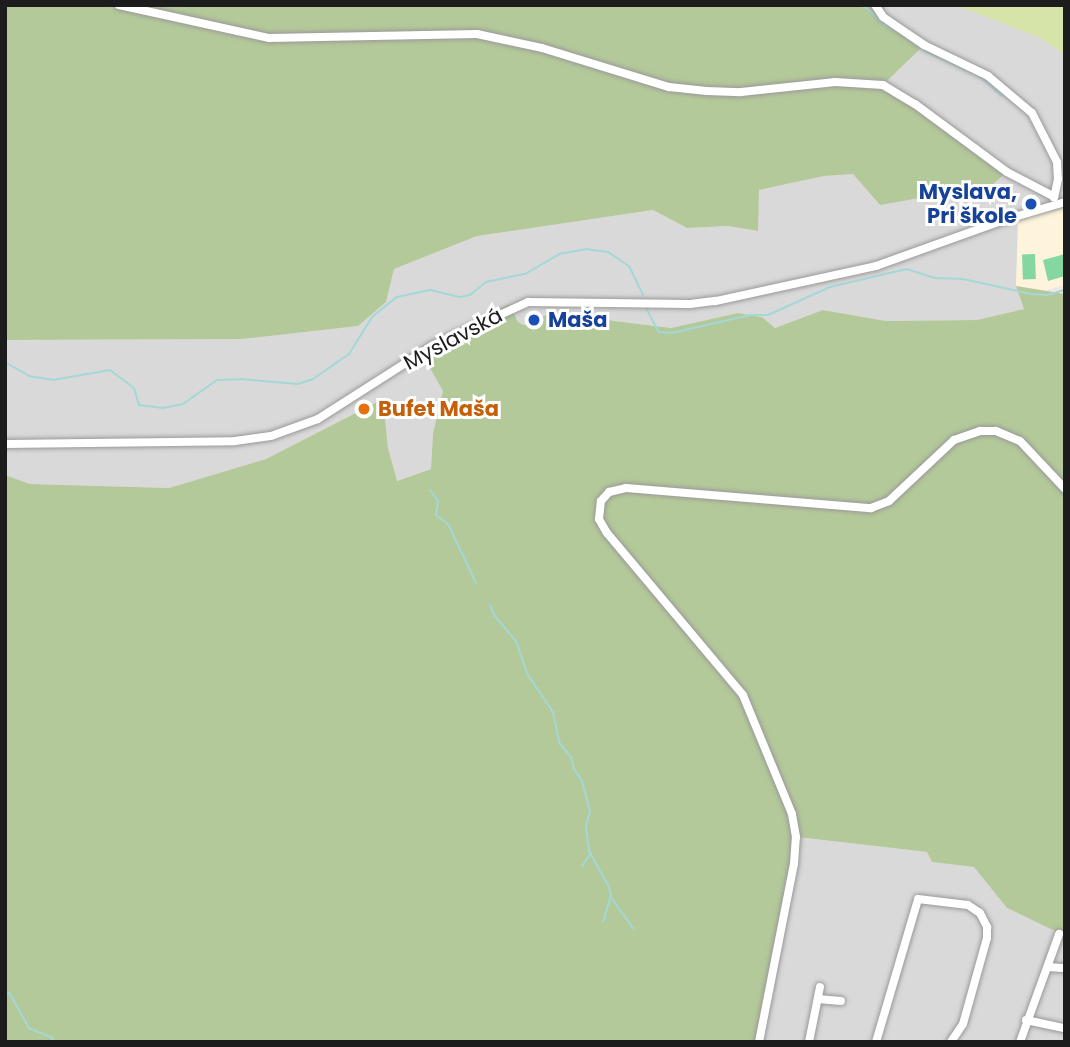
<!DOCTYPE html>
<meta charset="utf-8">
<style>
body{margin:0}
#map{position:relative;width:1070px;height:1047px;overflow:hidden;background:#ede6e2;font-family:Poppins,sans-serif}
div>[style]{position:absolute}
[style*='--x']{left:calc(var(--x)*1px);top:calc(var(--y)*1px);width:calc(var(--w)*1px);rotate:calc(var(--a)*1deg)}
.residential>*{inset:0;background:#dad9d9}
.education>*{inset:0;background:#fdf4db}
.grass>*{inset:0;background:#d6e4aa}
.forest>*{inset:0;background:#b4c999}
.pitch>*{inset:0;background:#84d7a1;transform-origin:0 0}
.stream>*{height:2px;margin:-1px;padding:0 1px;transform-origin:1px;border-radius:1px;background:#a4d8d6}
.roads{filter:drop-shadow(0 0 2px #999) drop-shadow(0 0 2px #999)}
.minor>*{height:8px;margin:-4px;padding:0 4px;transform-origin:4px;border-radius:4px;background:#fff}
.dots>*{width:19px;height:19px;translate:-50% -50%;box-sizing:border-box;border:4px solid #fff;border-radius:50%}
span{translate:-50% -50%;white-space:nowrap;text-align:center;line-height:1.15;-webkit-text-stroke:6px #fff;paint-order:stroke}
.transit-label{font-size:21px;color:#164399;font-weight:700}
.right{translate:-100% -50%;text-align:right}
.left{translate:0 -50%;text-align:left}
.street-label{font-size:21px;color:#1c1c1c}
.food-label{font-size:21px;color:#c56008;font-weight:700}
.frame{position:absolute;inset:0;border:7px solid #1c1c1c;pointer-events:none}
</style>
<div id="map">
<div class="residential">
<i style="clip-path:polygon(876px 5px,955px 5px,1038px 37px,1065px 54px,1065px 202px,1019px 215px,1016px 286px,1024px 309px,977px 320px,886px 321px,824px 310px,775px 328px,762px 317px,738px 313px,671px 328px,550px 313px,524px 325px,518px 322px,508px 304px,428px 344px,427px 363px,443px 391px,433px 433px,431px 469px,396px 481px,388px 448px,383px 399px,266px 459px,169px 488px,30px 484px,5px 475px,5px 340px,242px 339px,358px 326px,386px 302px,394px 269px,477px 236px,653px 210px,687px 228px,728px 226px,757px 231px,759px 190px,824px 176px,853px 174px,883px 85px,908px 61px)"></i>
<i style="clip-path:polygon(796px 837px,927px 852px,932px 862px,975px 867px,1007px 908px,1065px 936px,1065px 1042px,758px 1042px)"></i>
</div>
<div class="education">
<i style="clip-path:polygon(1065px 208px,1065px 285px,1044px 291px,1016px 286px,1018px 220px)"></i>
</div>
<div class="grass">
<i style="clip-path:polygon(955px 5px,1065px 5px,1065px 54px,1038px 37px)"></i>
</div>
<div class="forest">
<i style="clip-path:polygon(5px 5px,876px 5px,883px 17px,924px 45px,883px 85px,1007px 172px,992px 185px,880px 205px,853px 174px,824px 176px,759px 190px,758px 231px,728px 226px,687px 228px,653px 210px,477px 236px,394px 269px,386px 302px,358px 326px,242px 339px,5px 340px)"></i>
<i style="clip-path:polygon(1016px 286px,1065px 294px,1065px 936px,1007px 908px,974px 867px,932px 862px,927px 852px,797px 837px,758px 1042px,5px 1042px,5px 475px,30px 484px,169px 488px,266px 459px,383px 399px,388px 448px,397px 481px,431px 469px,433px 433px,443px 391px,427px 363px,428px 344px,509px 304px,518px 322px,524px 325px,550px 313px,671px 328px,738px 313px,762px 317px,775px 328px,823px 310px,886px 321px,977px 320px,1024px 309px)"></i>
</div>
<div class="pitch">
<i style="left:1035px;top:254px;width:25px;height:13px;rotate:88deg"></i>
<i style="clip-path:polygon(1065px 254px,1065px 276px,1048px 281px,1043px 260px)"></i>
</div>
<div class="stream">
<i style="--x:858;--y:5;--w:9;--a:18"></i>
<i style="--x:867;--y:8;--w:23;--a:45"></i>
<i style="--x:883;--y:24;--w:19;--a:28"></i>
<i style="--x:907;--y:38;--w:24;--a:35"></i>
<i style="--x:927;--y:52;--w:57;--a:24.8"></i>
<i style="--x:979;--y:76;--w:30;--a:41"></i>
<i style="--x:646;--y:308;--w:27;--a:62"></i>
<i style="--x:659;--y:332;--w:13;--a:4"></i>
<i style="--x:672;--y:333;--w:80;--a:-13"></i>
<i style="--x:750;--y:315;--w:18;--a:0"></i>
<i style="--x:768;--y:315;--w:68;--a:-24.3"></i>
<i style="--x:830;--y:287;--w:79;--a:-13.2"></i>
<i style="--x:907;--y:269;--w:29;--a:18"></i>
<i style="--x:935;--y:278;--w:28;--a:2"></i>
<i style="--x:963;--y:279;--w:70;--a:12.4"></i>
<i style="--x:1031;--y:294;--w:16;--a:4"></i>
<i style="--x:1047;--y:295;--w:19;--a:-16"></i>
<i style="--x:5;--y:362;--w:28;--a:30"></i>
<i style="--x:29;--y:376;--w:24;--a:9"></i>
<i style="--x:53;--y:380;--w:58;--a:-10"></i>
<i style="--x:110;--y:370;--w:30;--a:37"></i>
<i style="--x:134;--y:388;--w:18;--a:74"></i>
<i style="--x:139;--y:405;--w:24;--a:7"></i>
<i style="--x:163;--y:408;--w:20;--a:-11"></i>
<i style="--x:183;--y:404;--w:42;--a:-35.2"></i>
<i style="--x:217;--y:380;--w:24;--a:-2"></i>
<i style="--x:241;--y:379;--w:57;--a:5"></i>
<i style="--x:298;--y:384;--w:16;--a:-18"></i>
<i style="--x:313;--y:379;--w:44;--a:-34.8"></i>
<i style="--x:349;--y:354;--w:44;--a:-58.1"></i>
<i style="--x:372;--y:317;--w:32;--a:-39"></i>
<i style="--x:397;--y:297;--w:35;--a:-12"></i>
<i style="--x:431;--y:290;--w:30;--a:14"></i>
<i style="--x:460;--y:297;--w:10;--a:-11"></i>
<i style="--x:470;--y:295;--w:21;--a:-39"></i>
<i style="--x:486;--y:282;--w:40;--a:-12"></i>
<i style="--x:525;--y:274;--w:39;--a:-30"></i>
<i style="--x:559;--y:254;--w:27;--a:-10"></i>
<i style="--x:586;--y:249;--w:22;--a:8"></i>
<i style="--x:608;--y:252;--w:25;--a:34"></i>
<i style="--x:629;--y:266;--w:32;--a:64"></i>
<i style="--x:430;--y:490;--w:14;--a:54"></i>
<i style="--x:438;--y:501;--w:14;--a:98"></i>
<i style="--x:436;--y:515;--w:15;--a:37"></i>
<i style="--x:448;--y:524;--w:65;--a:64.6"></i>
<i style="--x:490;--y:605;--w:11;--a:68"></i>
<i style="--x:494;--y:615;--w:34;--a:50"></i>
<i style="--x:516;--y:641;--w:36;--a:71"></i>
<i style="--x:528;--y:675;--w:45;--a:56"></i>
<i style="--x:553;--y:712;--w:33;--a:78"></i>
<i style="--x:560;--y:744;--w:17;--a:50"></i>
<i style="--x:571;--y:757;--w:12;--a:76"></i>
<i style="--x:574;--y:769;--w:14;--a:56"></i>
<i style="--x:582;--y:781;--w:31;--a:75"></i>
<i style="--x:590;--y:811;--w:16;--a:105"></i>
<i style="--x:586;--y:826;--w:25;--a:83"></i>
<i style="--x:589;--y:851;--w:41;--a:60.9"></i>
<i style="--x:609;--y:887;--w:9;--a:77"></i>
<i style="--x:611;--y:896;--w:27;--a:107"></i>
<i style="--x:582;--y:866;--w:16;--a:-55"></i>
<i style="--x:612;--y:899;--w:37;--a:54"></i>
<i style="--x:5;--y:991;--w:6;--a:31"></i>
<i style="--x:10;--y:994;--w:39;--a:61"></i>
<i style="--x:29;--y:1028;--w:26;--a:23"></i>
<i style="--x:53;--y:1038;--w:4;--a:117"></i>
</div>
<div class="roads">
<div class="minor">
<i style="--x:119;--y:5;--w:154;--a:12.4"></i>
<i style="--x:269;--y:38;--w:208;--a:-1.1"></i>
<i style="--x:477;--y:34;--w:66;--a:12.2"></i>
<i style="--x:542;--y:48;--w:133;--a:17.1"></i>
<i style="--x:669;--y:87;--w:38;--a:6"></i>
<i style="--x:707;--y:91;--w:34;--a:2"></i>
<i style="--x:741;--y:92;--w:95;--a:-6.1"></i>
<i style="--x:835;--y:82;--w:48;--a:3.6"></i>
<i style="--x:883;--y:85;--w:37;--a:31"></i>
<i style="--x:915;--y:104;--w:114;--a:36.5"></i>
<i style="--x:1007;--y:172;--w:52;--a:27.6"></i>
<i style="--x:875;--y:5;--w:14;--a:56"></i>
<i style="--x:883;--y:17;--w:50;--a:34.3"></i>
<i style="--x:924;--y:45;--w:71;--a:25.8"></i>
<i style="--x:988;--y:76;--w:57;--a:40.1"></i>
<i style="--x:1032;--y:113;--w:55;--a:63"></i>
<i style="--x:1057;--y:162;--w:17;--a:87"></i>
<i style="--x:1058;--y:179;--w:19;--a:102"></i>
<i style="--x:5;--y:444;--w:230;--a:-0.7"></i>
<i style="--x:235;--y:441;--w:36;--a:-8"></i>
<i style="--x:271;--y:436;--w:50;--a:-19.9"></i>
<i style="--x:318;--y:419;--w:135;--a:-32.6"></i>
<i style="--x:432;--y:346;--w:106;--a:-24.6"></i>
<i style="--x:528;--y:302;--w:162;--a:0.7"></i>
<i style="--x:690;--y:304;--w:26;--a:-7"></i>
<i style="--x:716;--y:301;--w:164;--a:-12.3"></i>
<i style="--x:876;--y:266;--w:133;--a:-19.8"></i>
<i style="--x:1001;--y:221;--w:67;--a:-16.5"></i>
<i style="--x:1049;--y:967;--w:16;--a:4"></i>
<i style="--x:818;--y:999;--w:23;--a:5"></i>
<i style="--x:1026;--y:1020;--w:40;--a:12"></i>
<i style="--x:759;--y:1042;--w:181;--a:-78.9"></i>
<i style="--x:794;--y:864;--w:27;--a:-86"></i>
<i style="--x:796;--y:837;--w:23;--a:-100"></i>
<i style="--x:792;--y:814;--w:129;--a:-112.4"></i>
<i style="--x:743;--y:695;--w:212;--a:-130"></i>
<i style="--x:607;--y:533;--w:16;--a:-120"></i>
<i style="--x:599;--y:519;--w:18;--a:-84"></i>
<i style="--x:601;--y:501;--w:12;--a:-48"></i>
<i style="--x:609;--y:492;--w:17;--a:-13"></i>
<i style="--x:626;--y:488;--w:246;--a:4.7"></i>
<i style="--x:871;--y:508;--w:19;--a:-21"></i>
<i style="--x:889;--y:501;--w:89;--a:-43.2"></i>
<i style="--x:954;--y:440;--w:28;--a:-19"></i>
<i style="--x:980;--y:431;--w:16;--a:0"></i>
<i style="--x:996;--y:431;--w:26;--a:23"></i>
<i style="--x:1020;--y:441;--w:66;--a:46.8"></i>
<i style="--x:809;--y:1042;--w:56;--a:-78.7"></i>
<i style="--x:876;--y:1042;--w:149;--a:-73.6"></i>
<i style="--x:918;--y:899;--w:50;--a:6.8"></i>
<i style="--x:968;--y:905;--w:14;--a:34"></i>
<i style="--x:980;--y:913;--w:16;--a:63"></i>
<i style="--x:987;--y:927;--w:11;--a:90"></i>
<i style="--x:987;--y:938;--w:89;--a:105.6"></i>
<i style="--x:963;--y:1024;--w:22;--a:124"></i>
<i style="--x:1020;--y:1042;--w:115;--a:-70.1"></i>
</div>
</div>
<div class="dots">
<i style="left:1031px;top:204px;background:#1a4fb4"></i>
<i style="left:534px;top:320px;background:#1a4fb4"></i>
<i style="left:364px;top:409px;background:#e8710a"></i>
</div>
<div class="transit-label">
<span class="right" style="left:1017px;top:204px">Myslava,<br>Pri škole</span>
<span class="left" style="left:548px;top:320px">Maša</span>
</div>
<div class="street-label">
<span style="left:453px;top:339px;rotate:-28deg">Myslavská</span>
</div>
<div class="food-label">
<span class="left" style="left:378px;top:409px">Bufet Maša</span>
</div>
<div class="frame"></div>
</div>
